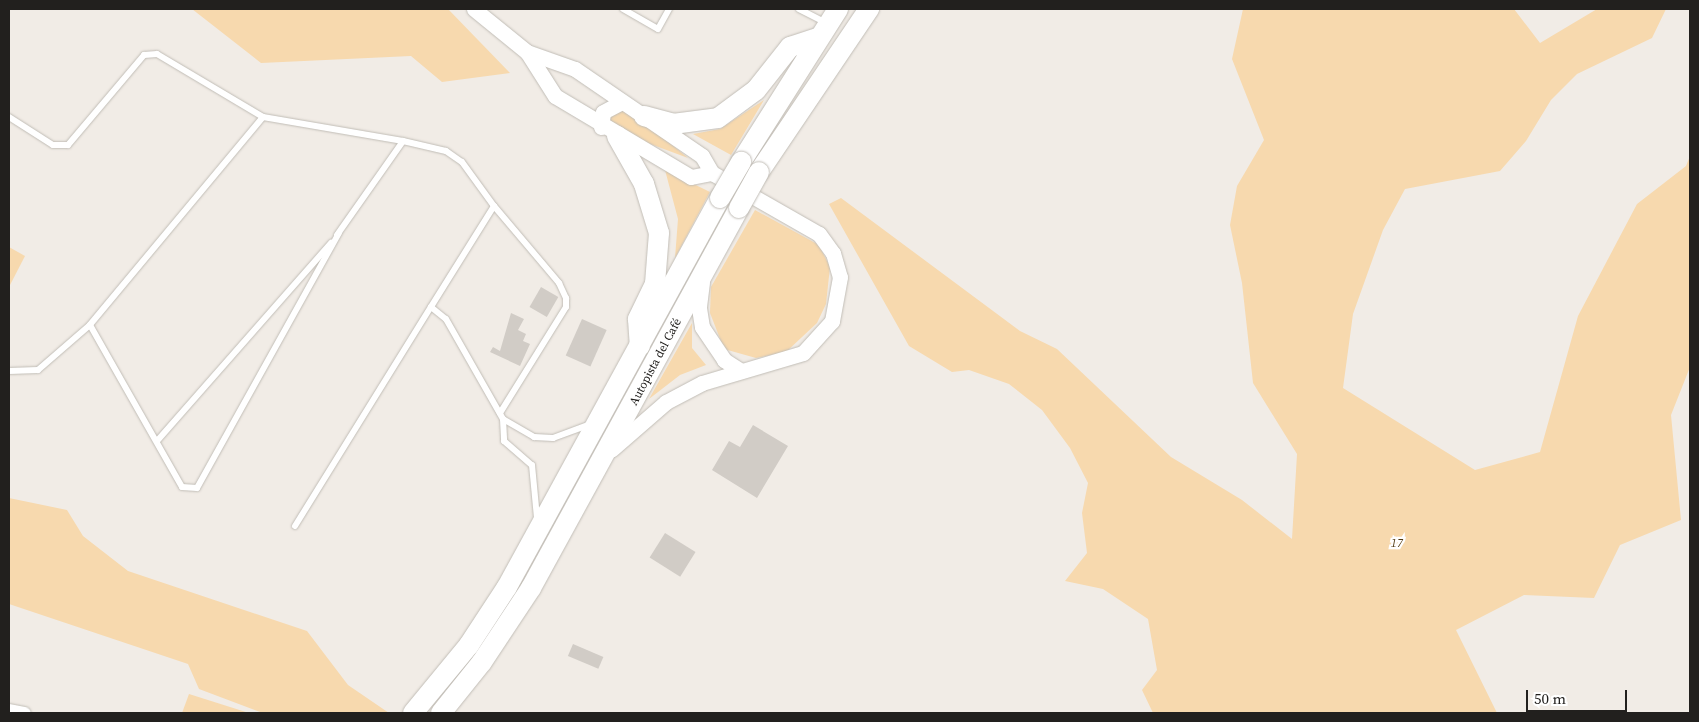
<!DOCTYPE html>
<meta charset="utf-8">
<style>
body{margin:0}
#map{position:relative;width:1699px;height:722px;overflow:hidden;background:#f1ece6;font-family:"Source Serif 4",serif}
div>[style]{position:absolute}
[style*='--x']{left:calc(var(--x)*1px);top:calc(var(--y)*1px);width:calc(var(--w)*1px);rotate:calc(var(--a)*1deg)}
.green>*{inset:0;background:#f7d9ae}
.building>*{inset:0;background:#d1ccc6;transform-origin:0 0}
.roads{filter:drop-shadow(0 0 1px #c1bdb6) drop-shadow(0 0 1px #c1bdb6)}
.service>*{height:6px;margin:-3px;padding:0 3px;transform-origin:3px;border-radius:3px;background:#fff}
.minor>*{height:12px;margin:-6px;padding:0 6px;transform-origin:6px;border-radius:6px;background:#fff}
.tertiary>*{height:15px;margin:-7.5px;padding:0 7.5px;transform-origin:7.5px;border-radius:7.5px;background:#fff}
.trunk>*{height:20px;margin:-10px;padding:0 10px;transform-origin:10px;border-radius:10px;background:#fff}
.bridges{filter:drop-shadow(0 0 1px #c1bdb6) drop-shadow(0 0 1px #c1bdb6)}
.trunk-bridge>*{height:20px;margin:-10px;padding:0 10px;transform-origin:10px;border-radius:10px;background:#fff}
span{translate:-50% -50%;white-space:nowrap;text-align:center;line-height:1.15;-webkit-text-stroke:4.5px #fff;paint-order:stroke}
.street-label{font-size:12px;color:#22201e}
.park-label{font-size:12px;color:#523a12;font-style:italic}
.frame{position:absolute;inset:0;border:10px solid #22201e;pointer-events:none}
.scale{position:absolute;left:1526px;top:690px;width:101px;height:22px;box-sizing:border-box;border:2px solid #22201e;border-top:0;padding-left:6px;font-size:15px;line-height:18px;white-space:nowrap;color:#22201e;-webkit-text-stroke:4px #fff;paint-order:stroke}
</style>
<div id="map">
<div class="green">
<i style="clip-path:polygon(192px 9px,448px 9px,510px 73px,442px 82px,411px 56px,261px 63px)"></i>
<i style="clip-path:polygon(1243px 9px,1514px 9px,1540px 43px,1597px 9px,1666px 9px,1652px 38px,1577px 74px,1551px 100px,1526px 141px,1500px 171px,1405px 189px,1383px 230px,1353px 314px,1343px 388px,1475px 470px,1540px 452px,1578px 316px,1637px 204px,1686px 166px,1690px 156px,1690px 367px,1671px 415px,1681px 520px,1620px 545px,1594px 598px,1524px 595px,1456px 630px,1497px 713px,1153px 713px,1142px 690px,1157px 670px,1148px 619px,1103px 589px,1065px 581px,1087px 553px,1082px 513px,1088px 483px,1070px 448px,1042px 410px,1009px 384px,969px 370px,952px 372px,909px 346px,829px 204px,841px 198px,1020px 331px,1057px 349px,1171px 457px,1242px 500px,1292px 539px,1297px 454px,1253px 383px,1242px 283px,1230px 225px,1237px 186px,1264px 140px,1232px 59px)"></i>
<i style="clip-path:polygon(764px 100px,731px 155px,693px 134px,720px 129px)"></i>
<i style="clip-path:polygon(618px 108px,632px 112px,688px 158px,610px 129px,609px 114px)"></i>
<i style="clip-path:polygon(665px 170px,710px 192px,675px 258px,678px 219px)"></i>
<i style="clip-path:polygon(755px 210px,819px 245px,830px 267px,826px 304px,817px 323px,786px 352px,756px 358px,724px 349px,710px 313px,711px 287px)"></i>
<i style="clip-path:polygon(9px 247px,25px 256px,9px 287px)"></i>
<i style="clip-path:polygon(692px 323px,692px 348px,706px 365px,680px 375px,649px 399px)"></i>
<i style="clip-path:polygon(9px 498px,67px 510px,83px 536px,128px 571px,307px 631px,348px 685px,389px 713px,263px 713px,199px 689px,188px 664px,9px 604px)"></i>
<i style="clip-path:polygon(189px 694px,249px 713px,182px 713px)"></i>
</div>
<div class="building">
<i style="left:541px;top:287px;width:20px;height:23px;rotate:30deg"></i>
<i style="clip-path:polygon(511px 313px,524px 319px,518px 330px,526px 334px,523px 341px,530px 344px,520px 366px,490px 352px,493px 347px,500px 351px)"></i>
<i style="left:582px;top:319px;width:27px;height:40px;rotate:24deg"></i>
<i style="clip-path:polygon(753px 425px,788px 446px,757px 498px,712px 470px,729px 441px,740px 447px)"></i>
<i style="left:665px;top:533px;width:36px;height:29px;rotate:32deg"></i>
<i style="left:573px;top:644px;width:33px;height:13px;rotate:23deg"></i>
</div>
<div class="roads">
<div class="service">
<i style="--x:623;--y:9;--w:40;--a:29.7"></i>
<i style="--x:658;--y:29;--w:23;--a:-61"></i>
<i style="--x:799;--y:9;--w:31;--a:27"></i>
<i style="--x:9;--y:117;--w:52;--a:32.5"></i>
<i style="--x:53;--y:145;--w:15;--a:0"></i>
<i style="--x:68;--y:145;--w:118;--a:-49.8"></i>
<i style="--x:144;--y:55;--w:13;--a:-4"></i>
<i style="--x:157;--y:54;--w:123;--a:30.7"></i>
<i style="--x:263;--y:117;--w:271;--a:129.8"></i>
<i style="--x:263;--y:117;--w:142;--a:9.7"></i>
<i style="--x:403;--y:141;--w:44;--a:13.1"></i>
<i style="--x:446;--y:151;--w:19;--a:35"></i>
<i style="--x:462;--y:162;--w:54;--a:54"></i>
<i style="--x:494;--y:206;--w:119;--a:122"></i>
<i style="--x:494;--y:206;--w:101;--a:49.8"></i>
<i style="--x:559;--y:283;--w:17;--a:65"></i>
<i style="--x:566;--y:298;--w:9;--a:90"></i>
<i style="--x:566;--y:307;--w:125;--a:121.9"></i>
<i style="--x:337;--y:235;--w:115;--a:-54.9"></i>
<i style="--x:9;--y:371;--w:29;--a:-2"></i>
<i style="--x:38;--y:370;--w:69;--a:-40.9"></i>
<i style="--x:90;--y:325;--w:186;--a:60.4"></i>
<i style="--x:182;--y:487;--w:15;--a:4"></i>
<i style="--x:197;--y:488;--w:292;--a:-60.9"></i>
<i style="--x:503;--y:419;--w:22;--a:87"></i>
<i style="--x:504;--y:441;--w:37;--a:41"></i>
<i style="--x:532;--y:465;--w:53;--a:84.6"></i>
<i style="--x:157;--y:441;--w:264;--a:-48.7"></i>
<i style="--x:295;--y:526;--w:258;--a:-58.2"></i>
<i style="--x:431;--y:307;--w:19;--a:39"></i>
<i style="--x:446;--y:319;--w:115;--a:60.3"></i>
<i style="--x:503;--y:419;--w:36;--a:30"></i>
<i style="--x:534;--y:437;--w:19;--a:3"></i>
<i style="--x:553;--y:438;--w:40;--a:-20.2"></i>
</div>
<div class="minor">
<i style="--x:9;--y:710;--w:16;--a:11"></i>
</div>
<div class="tertiary">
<i style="--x:474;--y:9;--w:68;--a:39.1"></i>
<i style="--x:527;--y:52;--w:52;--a:57.5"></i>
<i style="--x:555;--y:96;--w:158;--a:30.8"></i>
<i style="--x:691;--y:177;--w:21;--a:-11"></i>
<i style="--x:527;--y:52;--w:51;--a:19.5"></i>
<i style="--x:575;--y:69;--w:154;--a:34.4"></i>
<i style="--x:702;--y:156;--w:20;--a:60"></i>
<i style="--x:712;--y:173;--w:123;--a:29.7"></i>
<i style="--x:819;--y:234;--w:24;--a:54"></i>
<i style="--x:833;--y:253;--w:25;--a:74"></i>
<i style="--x:840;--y:277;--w:45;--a:100.3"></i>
<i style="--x:832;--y:321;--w:43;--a:132.2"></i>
<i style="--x:803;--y:353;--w:105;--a:163.5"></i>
<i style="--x:702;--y:383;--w:41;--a:152.2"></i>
<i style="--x:666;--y:402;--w:72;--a:139"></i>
<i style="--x:601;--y:127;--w:15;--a:-82"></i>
<i style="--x:603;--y:112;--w:21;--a:-28"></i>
<i style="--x:702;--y:282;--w:26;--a:97"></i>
<i style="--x:699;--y:308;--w:19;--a:81"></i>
<i style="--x:702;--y:327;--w:40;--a:56"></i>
<i style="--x:724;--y:360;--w:20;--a:33"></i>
</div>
<div class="trunk">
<i style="--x:644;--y:116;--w:30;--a:15"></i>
<i style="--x:673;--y:124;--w:45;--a:-7.6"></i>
<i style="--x:718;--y:118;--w:47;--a:-36.4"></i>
<i style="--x:756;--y:90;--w:55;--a:-51.7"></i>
<i style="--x:790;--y:47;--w:28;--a:-18"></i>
<i style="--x:617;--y:136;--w:55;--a:60.6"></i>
<i style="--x:644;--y:184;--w:51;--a:73"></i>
<i style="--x:659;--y:233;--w:51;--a:94.5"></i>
<i style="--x:655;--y:284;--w:39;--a:116"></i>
<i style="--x:638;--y:319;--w:27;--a:86"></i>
<i style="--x:741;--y:162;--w:181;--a:-57.6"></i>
<i style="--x:759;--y:172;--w:197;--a:-56"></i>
<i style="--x:413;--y:713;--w:88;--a:-50.5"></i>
<i style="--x:469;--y:645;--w:69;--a:-56.8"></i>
<i style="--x:507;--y:587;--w:443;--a:-61.3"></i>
<i style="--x:441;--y:713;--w:65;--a:-51.2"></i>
<i style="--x:482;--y:662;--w:89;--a:-56.5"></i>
<i style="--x:531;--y:588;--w:433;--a:-61.3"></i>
</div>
</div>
<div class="bridges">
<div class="trunk-bridge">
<i style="--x:720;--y:198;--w:42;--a:-59.7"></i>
<i style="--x:739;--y:208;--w:41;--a:-60.9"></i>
</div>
</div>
<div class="street-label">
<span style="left:656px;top:362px;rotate:-62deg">Autopista del Café</span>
</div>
<div class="park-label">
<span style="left:1397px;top:544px">17</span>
</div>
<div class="frame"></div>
<div class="scale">50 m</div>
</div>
